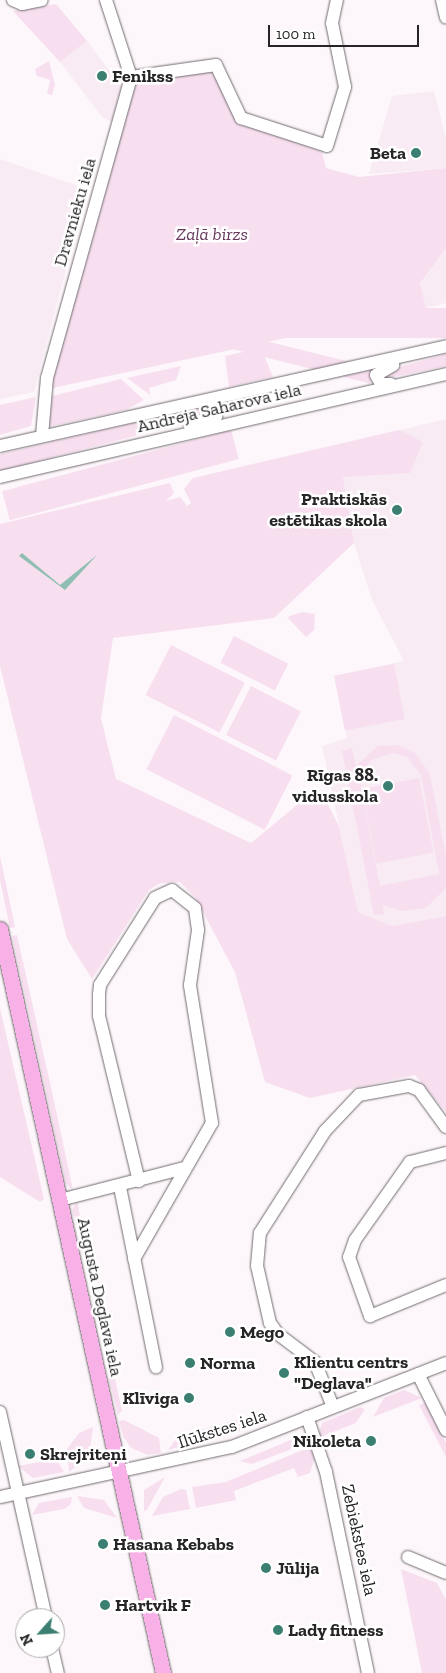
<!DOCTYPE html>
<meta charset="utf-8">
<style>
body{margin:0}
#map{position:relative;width:446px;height:1673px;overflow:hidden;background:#fdf7fb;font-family:"Zilla Slab",serif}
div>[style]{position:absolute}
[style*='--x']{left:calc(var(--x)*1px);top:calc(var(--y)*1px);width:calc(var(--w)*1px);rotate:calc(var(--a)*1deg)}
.built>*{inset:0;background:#f8ebf4}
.green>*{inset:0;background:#f7dff0;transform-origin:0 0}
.water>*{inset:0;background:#91beb4}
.roads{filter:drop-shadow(0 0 1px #716b6f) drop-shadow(0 0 1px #716b6f)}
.minor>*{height:12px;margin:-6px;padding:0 6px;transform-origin:6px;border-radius:6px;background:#fff}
.major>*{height:15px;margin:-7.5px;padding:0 7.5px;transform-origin:7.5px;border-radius:7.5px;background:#f8b1e7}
.dots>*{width:14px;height:14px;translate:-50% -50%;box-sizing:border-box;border:2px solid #fff;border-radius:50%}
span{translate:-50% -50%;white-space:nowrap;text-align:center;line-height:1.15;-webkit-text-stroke:5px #fff;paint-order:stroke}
.poi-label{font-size:18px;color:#262426;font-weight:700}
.left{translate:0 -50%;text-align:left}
.right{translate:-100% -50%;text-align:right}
.street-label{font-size:18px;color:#262426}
.park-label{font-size:18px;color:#66395b;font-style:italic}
.north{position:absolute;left:15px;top:1608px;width:50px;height:50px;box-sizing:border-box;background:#fff;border:1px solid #a8a7a8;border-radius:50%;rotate:244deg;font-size:14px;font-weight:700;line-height:20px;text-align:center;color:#262426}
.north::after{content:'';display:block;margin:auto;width:18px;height:22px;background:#3b7f72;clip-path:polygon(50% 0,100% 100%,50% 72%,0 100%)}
.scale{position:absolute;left:268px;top:25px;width:151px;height:22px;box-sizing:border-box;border:2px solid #262426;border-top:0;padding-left:6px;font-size:15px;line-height:18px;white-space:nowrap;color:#262426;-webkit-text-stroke:4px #fff;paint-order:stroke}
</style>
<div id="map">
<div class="built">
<i style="clip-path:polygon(87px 41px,123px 88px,113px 122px,103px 118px,60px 62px)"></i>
<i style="clip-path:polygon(434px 91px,446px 139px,446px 168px,369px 174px,392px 96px)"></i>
<i style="clip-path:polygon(0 159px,87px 189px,34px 392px,0 399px)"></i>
<i style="clip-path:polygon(446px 248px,446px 303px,426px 308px,420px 285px)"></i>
<i style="clip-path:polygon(446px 419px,446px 916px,392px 926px,358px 912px,322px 746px,347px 738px,334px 676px,404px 661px,372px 600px,354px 543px,337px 445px)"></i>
</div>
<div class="green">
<i style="clip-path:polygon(56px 4px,87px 41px,60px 62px,13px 11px)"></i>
<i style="clip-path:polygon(49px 61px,55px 85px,52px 95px,47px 94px,50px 80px,37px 76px,35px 69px)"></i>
<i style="clip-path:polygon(211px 70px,238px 119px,322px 152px,326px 168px,359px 177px,446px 168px,446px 248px,420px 284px,426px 308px,48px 389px,129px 93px,139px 82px)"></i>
<i style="left:446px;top:308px;width:30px;height:185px;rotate:90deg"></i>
<i style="clip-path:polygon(261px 348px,273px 377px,229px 387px,225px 356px)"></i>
<i style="clip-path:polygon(446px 354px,446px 366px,384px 379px,385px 371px)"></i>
<i style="clip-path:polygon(181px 366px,176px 380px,149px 388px,150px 395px,127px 378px)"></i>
<i style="left:374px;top:368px;width:16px;height:144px;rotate:104deg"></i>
<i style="clip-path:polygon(121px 379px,144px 400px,126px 410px,48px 427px,48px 397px)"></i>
<i style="clip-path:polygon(36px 397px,31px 426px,0 435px,0 405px)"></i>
<i style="clip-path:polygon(206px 406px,212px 409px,208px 417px,0 471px,0 454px)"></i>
<i style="left:231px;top:430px;width:30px;height:237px;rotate:75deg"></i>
<i style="clip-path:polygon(399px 430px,423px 442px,410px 473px,343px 477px,354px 543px,274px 618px,113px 638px,101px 718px,116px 779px,251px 843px,309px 795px,324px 797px,339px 826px,358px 912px,392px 926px,446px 916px,446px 1112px,415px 1075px,310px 1098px,265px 1082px,235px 972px,195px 897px,180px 882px,160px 883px,149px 890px,92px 979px,67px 939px,0 666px,0 524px,170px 483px,174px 493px,166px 501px,180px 497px,187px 506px,191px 503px,184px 489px,193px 478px)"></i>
<i style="clip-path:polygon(302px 612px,315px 614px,314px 630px,306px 637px,287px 617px)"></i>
<i style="left:234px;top:636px;width:61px;height:30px;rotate:27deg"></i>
<i style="left:171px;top:645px;width:83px;height:56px;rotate:27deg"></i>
<i style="left:394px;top:664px;width:56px;height:61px;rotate:79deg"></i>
<i style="left:251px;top:686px;width:56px;height:55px;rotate:27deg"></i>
<i style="left:174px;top:715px;width:133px;height:61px;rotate:27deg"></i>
<i style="clip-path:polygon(evenodd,398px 745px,415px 753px,430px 774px,446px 857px,446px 888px,426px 908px,401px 911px,383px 905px,384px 914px,374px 915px,342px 751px,352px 748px,356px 766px,378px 746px,398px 745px,392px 753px,407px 757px,421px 775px,439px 874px,380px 886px,360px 780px,371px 760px,392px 753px)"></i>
<i style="left:419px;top:778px;width:76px;height:58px;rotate:79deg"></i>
<i style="clip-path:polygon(0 856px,15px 927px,10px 928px,0 880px)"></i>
<i style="clip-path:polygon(17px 935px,54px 1101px,73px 1190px,66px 1184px,12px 936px)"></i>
<i style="clip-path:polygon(0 1008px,44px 1199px,40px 1202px,0 1177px)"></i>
<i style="clip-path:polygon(77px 1201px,90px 1269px,72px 1210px)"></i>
<i style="clip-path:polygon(106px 1337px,122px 1411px,118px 1415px,109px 1380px)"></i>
<i style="clip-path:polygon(404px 1390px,422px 1398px,373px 1417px,384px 1398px)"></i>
<i style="clip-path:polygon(425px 1403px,446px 1443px,446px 1457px,419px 1405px)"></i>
<i style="clip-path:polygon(360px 1407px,365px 1409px,356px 1423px,318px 1438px,322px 1423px)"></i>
<i style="clip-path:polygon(263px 1412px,265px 1424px,168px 1450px,177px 1437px)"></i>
<i style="clip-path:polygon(124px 1420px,159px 1438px,161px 1453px,148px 1455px,131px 1448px,123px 1436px,119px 1421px)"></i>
<i style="clip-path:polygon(93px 1427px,89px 1455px,69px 1472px,67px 1449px,79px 1433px)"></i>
<i style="clip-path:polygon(305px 1434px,310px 1442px,252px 1464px,240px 1461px)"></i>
<i style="clip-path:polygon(312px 1446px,315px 1457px,310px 1473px,298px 1477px,294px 1468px,234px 1491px,236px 1500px,196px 1508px,192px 1487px,226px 1482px)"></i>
<i style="clip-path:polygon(56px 1459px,64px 1472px,33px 1478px,18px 1466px)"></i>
<i style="clip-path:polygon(165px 1477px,147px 1510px,144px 1511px,144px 1490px)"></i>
<i style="clip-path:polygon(181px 1489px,186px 1490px,190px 1509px,152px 1516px,163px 1497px)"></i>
<i style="clip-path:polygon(77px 1496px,104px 1500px,117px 1518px,84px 1508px)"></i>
<i style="clip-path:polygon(72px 1497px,71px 1504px,64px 1509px,32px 1515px,39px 1503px)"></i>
<i style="clip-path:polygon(401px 1569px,437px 1583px,446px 1600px,446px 1673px,422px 1673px)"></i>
</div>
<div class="water">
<i style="clip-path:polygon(22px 553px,60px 585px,97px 555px,65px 590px,19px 556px)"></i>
</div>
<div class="roads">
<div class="minor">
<i style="--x:13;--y:0;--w:10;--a:24"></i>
<i style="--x:22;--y:4;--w:20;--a:-11"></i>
<i style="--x:442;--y:0;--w:18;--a:77"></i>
<i style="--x:131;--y:77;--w:86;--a:-8"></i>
<i style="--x:216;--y:65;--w:59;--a:64.7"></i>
<i style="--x:241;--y:118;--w:90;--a:18"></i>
<i style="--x:327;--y:146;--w:62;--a:-73"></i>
<i style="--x:345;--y:87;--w:65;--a:-101.5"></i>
<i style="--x:332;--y:23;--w:24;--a:-78"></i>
<i style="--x:391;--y:384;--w:10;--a:180"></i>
<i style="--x:381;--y:384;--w:10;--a:-119"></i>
<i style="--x:376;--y:375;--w:20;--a:-30"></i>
<i style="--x:190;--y:425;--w:28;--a:-19"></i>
<i style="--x:216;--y:416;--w:11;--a:-95"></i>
<i style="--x:215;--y:405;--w:14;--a:-168"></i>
<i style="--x:42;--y:436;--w:58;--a:-85.1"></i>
<i style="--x:47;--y:378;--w:313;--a:-74.4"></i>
<i style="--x:131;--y:77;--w:81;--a:-108"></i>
<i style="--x:0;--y:446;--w:457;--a:-12.6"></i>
<i style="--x:0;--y:477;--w:458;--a:-13"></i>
<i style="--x:446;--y:1153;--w:37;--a:166"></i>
<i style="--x:410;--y:1162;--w:95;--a:125.2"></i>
<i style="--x:355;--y:1240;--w:18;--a:109"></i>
<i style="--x:349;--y:1257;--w:63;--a:70.4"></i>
<i style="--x:370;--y:1316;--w:82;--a:-22.2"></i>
<i style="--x:120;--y:1187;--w:184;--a:78.7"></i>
<i style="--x:60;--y:1200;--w:129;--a:-14.4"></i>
<i style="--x:134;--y:1259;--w:157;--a:-60.2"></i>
<i style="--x:212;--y:1123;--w:140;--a:-99.1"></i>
<i style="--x:190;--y:985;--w:56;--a:-81.7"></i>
<i style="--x:198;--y:930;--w:22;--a:-98"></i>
<i style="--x:195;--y:908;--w:29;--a:-142"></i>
<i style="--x:172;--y:890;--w:19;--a:155"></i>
<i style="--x:155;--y:898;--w:103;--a:122.3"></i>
<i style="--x:100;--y:985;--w:10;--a:96"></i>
<i style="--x:99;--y:995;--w:21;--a:90"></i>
<i style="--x:99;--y:1016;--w:170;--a:76.4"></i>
<i style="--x:418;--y:1374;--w:63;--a:63.4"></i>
<i style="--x:333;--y:1407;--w:48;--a:-111.8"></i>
<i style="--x:315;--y:1362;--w:46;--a:-142.9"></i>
<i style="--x:278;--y:1334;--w:14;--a:-126"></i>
<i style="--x:270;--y:1323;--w:58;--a:-102.8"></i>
<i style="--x:257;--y:1266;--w:33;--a:-85"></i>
<i style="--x:260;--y:1233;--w:121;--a:-57.5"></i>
<i style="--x:325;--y:1131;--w:50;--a:-46.6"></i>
<i style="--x:359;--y:1095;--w:51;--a:-10.2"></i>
<i style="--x:409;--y:1086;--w:11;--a:22"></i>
<i style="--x:419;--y:1090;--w:46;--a:53.9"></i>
<i style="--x:0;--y:1412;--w:211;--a:77.4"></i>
<i style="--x:307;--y:1417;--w:58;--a:70.9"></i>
<i style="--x:326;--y:1472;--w:205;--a:78.2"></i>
<i style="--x:0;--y:1497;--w:237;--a:-12.2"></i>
<i style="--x:232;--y:1447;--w:230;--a:-21.4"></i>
<i style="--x:408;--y:1557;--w:41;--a:22.8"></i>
<i style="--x:52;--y:1648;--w:26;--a:77"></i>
</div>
<div class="major">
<i style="--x:0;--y:929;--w:762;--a:77.64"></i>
</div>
</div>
<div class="dots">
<i style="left:102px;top:76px;background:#3b7f72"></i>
<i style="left:416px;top:153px;background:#3b7f72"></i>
<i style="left:397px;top:510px;background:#3b7f72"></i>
<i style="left:388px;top:786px;background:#3b7f72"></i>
<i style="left:230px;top:1332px;background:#3b7f72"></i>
<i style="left:190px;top:1363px;background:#3b7f72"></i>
<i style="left:284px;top:1373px;background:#3b7f72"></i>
<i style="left:189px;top:1398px;background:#3b7f72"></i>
<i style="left:371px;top:1441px;background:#3b7f72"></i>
<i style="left:30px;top:1454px;background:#3b7f72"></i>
<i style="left:103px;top:1544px;background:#3b7f72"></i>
<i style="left:266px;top:1568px;background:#3b7f72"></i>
<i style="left:105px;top:1605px;background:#3b7f72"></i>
<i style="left:278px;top:1630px;background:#3b7f72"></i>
</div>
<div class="poi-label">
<span class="left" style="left:112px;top:76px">Fenikss</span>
<span class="right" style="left:406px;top:153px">Beta</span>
<span class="right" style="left:387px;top:510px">Praktiskās<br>estētikas skola</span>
<span class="right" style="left:378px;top:786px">Rīgas 88.<br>vidusskola</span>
<span class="left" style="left:240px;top:1332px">Mego</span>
<span class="left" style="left:200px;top:1363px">Norma</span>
<span class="left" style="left:294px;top:1373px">Klientu centrs<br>"Deglava"</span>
<span class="right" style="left:179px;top:1398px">Klīviga</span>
<span class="right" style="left:361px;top:1441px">Nikoleta</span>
<span class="left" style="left:40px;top:1454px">Skrejriteņi</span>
<span class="left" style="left:113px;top:1544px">Hasana Kebabs</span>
<span class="left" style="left:276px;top:1568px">Jūlija</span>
<span class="left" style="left:115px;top:1605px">Hartvik F</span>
<span class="left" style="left:288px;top:1630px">Lady fitness</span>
</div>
<div class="street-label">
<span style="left:75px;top:212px;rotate:-74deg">Dravnieku iela</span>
<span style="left:219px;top:408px;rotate:-13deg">Andreja Saharova iela</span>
<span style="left:100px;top:1297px;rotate:78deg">Augusta Deglava iela</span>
<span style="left:222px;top:1429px;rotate:-18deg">Ilūkstes iela</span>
<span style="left:359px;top:1540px;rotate:78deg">Zebiekstes iela</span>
</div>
<div class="park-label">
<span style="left:212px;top:234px">Zaļā birzs</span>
</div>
<div class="north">N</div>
<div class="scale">100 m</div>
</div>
